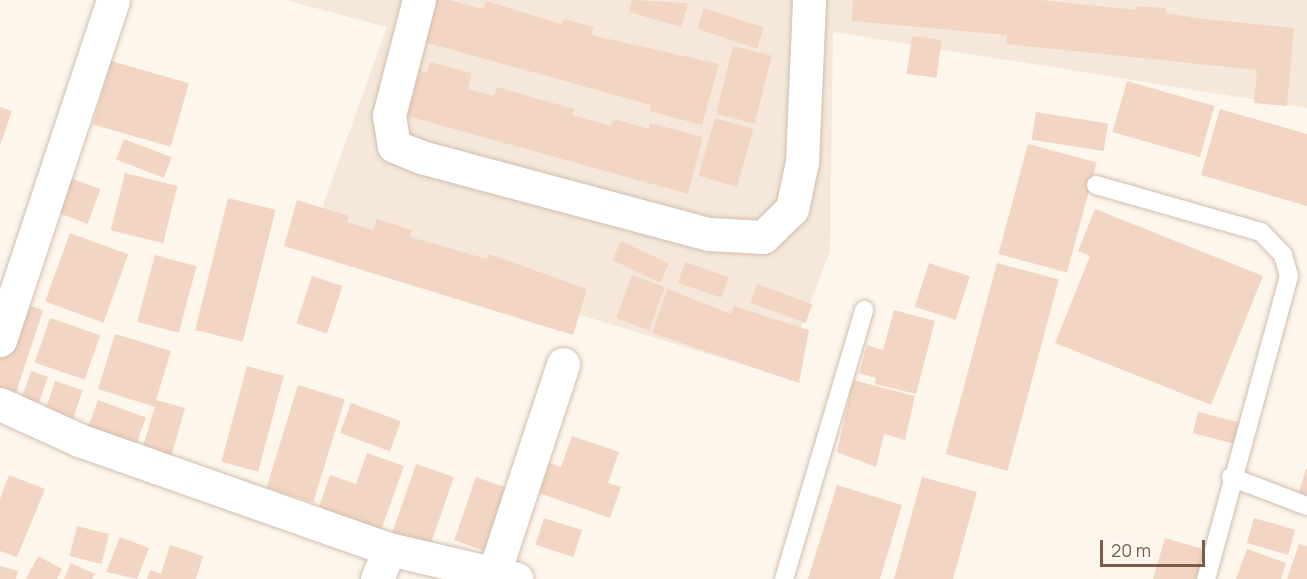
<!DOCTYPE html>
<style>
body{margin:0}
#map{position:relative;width:1307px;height:579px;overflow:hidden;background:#fdf6ec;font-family:Manrope,sans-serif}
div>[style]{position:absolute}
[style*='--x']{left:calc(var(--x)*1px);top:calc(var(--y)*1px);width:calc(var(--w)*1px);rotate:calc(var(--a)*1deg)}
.residential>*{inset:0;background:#f5e8da}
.building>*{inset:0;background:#f3d5c3;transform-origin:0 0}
.roads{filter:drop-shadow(0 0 2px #d1beb0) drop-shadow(0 0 2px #d1beb0)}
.service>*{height:18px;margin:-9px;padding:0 9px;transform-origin:9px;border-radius:9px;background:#fff}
.minor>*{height:33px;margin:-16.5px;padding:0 16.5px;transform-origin:16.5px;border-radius:16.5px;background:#fff}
.tertiary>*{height:33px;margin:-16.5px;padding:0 16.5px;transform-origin:16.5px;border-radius:16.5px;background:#fff}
span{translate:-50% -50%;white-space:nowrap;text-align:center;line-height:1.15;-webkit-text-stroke:5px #fffaf3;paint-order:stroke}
.scale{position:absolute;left:1100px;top:540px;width:105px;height:27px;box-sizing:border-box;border:3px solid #7a5c4d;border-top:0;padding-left:8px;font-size:18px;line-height:21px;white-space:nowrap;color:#7a5c4d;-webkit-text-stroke:4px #fffaf3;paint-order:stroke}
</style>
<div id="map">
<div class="residential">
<i style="clip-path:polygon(285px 0,1307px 0,1307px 108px,833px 32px,830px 251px,783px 377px,313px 233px,387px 27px)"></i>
</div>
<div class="building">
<i style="clip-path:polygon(426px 0,449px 0,483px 9px,486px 1px,562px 24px,563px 19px,594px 27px,591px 35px,719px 64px,702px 125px,649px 111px,651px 105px,417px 40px)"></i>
<i style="clip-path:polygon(632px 0,688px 3px,681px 27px,629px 12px)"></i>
<i style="clip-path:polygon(853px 0,1040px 0,1137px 10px,1137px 6px,1166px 8px,1166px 13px,1196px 18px,1294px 28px,1287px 106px,1254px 103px,1257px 70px,1006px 44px,1007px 35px,852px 21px)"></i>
<i style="left:704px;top:8px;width:63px;height:22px;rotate:18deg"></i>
<i style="left:912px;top:36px;width:30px;height:38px;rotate:8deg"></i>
<i style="left:733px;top:46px;width:40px;height:70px;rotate:14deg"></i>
<i style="left:111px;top:61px;width:81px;height:66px;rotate:16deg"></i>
<i style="clip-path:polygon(430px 62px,472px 73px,468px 89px,494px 96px,497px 87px,574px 109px,572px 115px,611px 126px,614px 119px,649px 129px,650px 123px,703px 137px,688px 194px,396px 113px,408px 67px,427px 73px)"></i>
<i style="left:1127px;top:81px;width:91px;height:53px;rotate:16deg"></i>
<i style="clip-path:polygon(0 107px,12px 111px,0 145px)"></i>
<i style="clip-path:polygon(1220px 109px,1307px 134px,1307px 206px,1201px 175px)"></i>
<i style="left:1036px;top:112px;width:73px;height:28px;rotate:9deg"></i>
<i style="left:715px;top:118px;width:40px;height:60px;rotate:16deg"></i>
<i style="left:124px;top:139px;width:51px;height:22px;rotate:21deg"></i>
<i style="left:1028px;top:144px;width:71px;height:114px;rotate:15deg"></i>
<i style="left:125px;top:173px;width:54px;height:59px;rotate:14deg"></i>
<i style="left:59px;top:174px;width:44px;height:37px;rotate:20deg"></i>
<i style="left:228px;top:198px;width:49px;height:136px;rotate:14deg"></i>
<i style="clip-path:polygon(297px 200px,349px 216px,347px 222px,373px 230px,377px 219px,412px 230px,410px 237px,487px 259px,489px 254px,587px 289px,573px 335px,284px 246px)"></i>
<i style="clip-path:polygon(1095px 209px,1263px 276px,1211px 405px,1055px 343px,1090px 256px,1078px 251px)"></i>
<i style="left:70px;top:233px;width:62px;height:73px;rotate:20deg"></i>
<i style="left:621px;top:241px;width:53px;height:21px;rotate:25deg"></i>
<i style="left:155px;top:255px;width:43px;height:69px;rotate:15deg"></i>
<i style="left:685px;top:262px;width:46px;height:22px;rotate:19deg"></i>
<i style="left:929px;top:263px;width:43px;height:46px;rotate:18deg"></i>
<i style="left:997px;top:263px;width:64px;height:198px;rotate:15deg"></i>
<i style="left:632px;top:275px;width:35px;height:46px;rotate:20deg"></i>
<i style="left:312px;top:276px;width:32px;height:50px;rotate:18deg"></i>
<i style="left:757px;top:284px;width:59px;height:20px;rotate:20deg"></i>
<i style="clip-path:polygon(667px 289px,731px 314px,734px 306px,809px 330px,799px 383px,652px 333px)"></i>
<i style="clip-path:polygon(20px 302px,43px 310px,16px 393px,0 388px,0 360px)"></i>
<i style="clip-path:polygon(894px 310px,935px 321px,916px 394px,875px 384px,876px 378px,859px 373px,867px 345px,883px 350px)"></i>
<i style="left:50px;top:318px;width:53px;height:47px;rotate:19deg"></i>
<i style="clip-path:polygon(115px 334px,171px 351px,156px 400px,185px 408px,169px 464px,140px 456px,155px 407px,98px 389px)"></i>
<i style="left:247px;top:366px;width:38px;height:99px;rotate:15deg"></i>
<i style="left:31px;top:371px;width:18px;height:34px;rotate:19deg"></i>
<i style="clip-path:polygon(853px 380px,915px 396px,905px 440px,884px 434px,876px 467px,837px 452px)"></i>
<i style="left:55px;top:381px;width:29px;height:35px;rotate:18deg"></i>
<i style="left:298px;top:385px;width:49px;height:108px;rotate:17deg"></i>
<i style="left:98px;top:400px;width:51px;height:39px;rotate:20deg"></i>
<i style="left:351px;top:403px;width:53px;height:32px;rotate:20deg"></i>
<i style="left:1198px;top:412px;width:42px;height:22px;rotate:14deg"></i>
<i style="clip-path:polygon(572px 436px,619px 452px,608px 483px,621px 487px,610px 518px,539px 493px,549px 463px,561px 467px)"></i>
<i style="clip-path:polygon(367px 453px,404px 466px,380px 533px,318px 511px,330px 475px,356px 484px)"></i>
<i style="left:416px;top:464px;width:40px;height:75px;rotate:19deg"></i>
<i style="clip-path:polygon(1306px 469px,1307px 469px,1307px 498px,1298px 495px)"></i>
<i style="clip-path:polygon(9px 475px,45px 489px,17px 557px,0 551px,0 499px)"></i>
<i style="left:476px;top:477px;width:36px;height:67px;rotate:19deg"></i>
<i style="clip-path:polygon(922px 477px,977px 492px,953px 579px,894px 579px)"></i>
<i style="clip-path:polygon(837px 485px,902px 505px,880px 579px,808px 579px)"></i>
<i style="left:544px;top:518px;width:40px;height:28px;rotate:18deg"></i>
<i style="left:1254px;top:518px;width:43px;height:26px;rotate:16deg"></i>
<i style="left:77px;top:526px;width:33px;height:31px;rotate:14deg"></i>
<i style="clip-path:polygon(120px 537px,149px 548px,137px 579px,106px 572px)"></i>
<i style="clip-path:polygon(1165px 538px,1206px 550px,1197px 579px,1153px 579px)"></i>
<i style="clip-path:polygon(1299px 544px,1307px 546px,1307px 579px,1287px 579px)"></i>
<i style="clip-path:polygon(170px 545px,203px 556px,196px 579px,147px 579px,150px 570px,161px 574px)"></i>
<i style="clip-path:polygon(1247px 549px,1286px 563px,1281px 579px,1236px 579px)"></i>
<i style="clip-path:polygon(38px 556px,62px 569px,57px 579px,26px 579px)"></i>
<i style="clip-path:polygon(71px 563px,95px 574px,92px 579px,64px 579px)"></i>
<i style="clip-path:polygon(0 566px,18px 571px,16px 579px,0 579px)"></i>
</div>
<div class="roads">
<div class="service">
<i style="--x:1096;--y:185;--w:172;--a:15.9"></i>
<i style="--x:1261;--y:232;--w:32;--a:46"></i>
<i style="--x:1283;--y:255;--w:22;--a:74"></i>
<i style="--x:1289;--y:276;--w:314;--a:105.3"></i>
<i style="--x:1231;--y:477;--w:81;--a:20.9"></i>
<i style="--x:784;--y:579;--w:281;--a:-73.4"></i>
</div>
<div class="minor">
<i style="--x:419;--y:0;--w:119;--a:104.6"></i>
<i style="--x:389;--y:115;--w:31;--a:81"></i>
<i style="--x:394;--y:146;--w:29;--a:22"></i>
<i style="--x:421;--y:157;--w:298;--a:15"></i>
<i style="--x:709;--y:234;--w:54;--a:3.2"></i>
<i style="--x:763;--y:237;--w:40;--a:-44"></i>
<i style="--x:792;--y:209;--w:48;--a:-78"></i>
<i style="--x:802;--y:162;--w:162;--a:-87.5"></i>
<i style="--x:0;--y:340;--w:358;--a:-71.6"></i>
<i style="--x:494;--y:573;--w:220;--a:-71.7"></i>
<i style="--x:377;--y:579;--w:32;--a:-68"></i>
</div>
<div class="tertiary">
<i style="--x:0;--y:404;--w:87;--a:24.5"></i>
<i style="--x:79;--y:440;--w:329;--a:19.4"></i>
<i style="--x:389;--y:549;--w:131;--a:13.2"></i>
</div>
</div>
<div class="scale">20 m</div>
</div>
